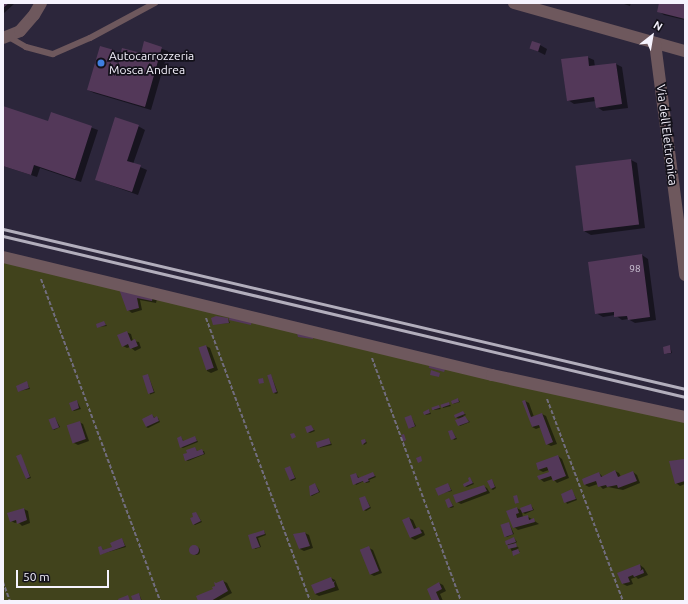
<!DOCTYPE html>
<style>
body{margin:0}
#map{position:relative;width:688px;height:604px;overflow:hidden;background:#2c263b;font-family:Ubuntu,sans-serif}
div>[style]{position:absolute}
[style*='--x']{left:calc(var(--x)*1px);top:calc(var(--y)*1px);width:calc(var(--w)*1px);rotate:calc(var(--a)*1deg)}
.green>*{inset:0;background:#41431c}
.shadow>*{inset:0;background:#0007;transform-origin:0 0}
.round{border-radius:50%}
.building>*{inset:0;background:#533859;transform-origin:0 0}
.path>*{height:2px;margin-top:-1px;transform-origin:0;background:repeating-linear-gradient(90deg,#716d7e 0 4px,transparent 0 6px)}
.lane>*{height:6px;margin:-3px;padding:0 3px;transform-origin:3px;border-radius:3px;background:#6e585d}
.street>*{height:12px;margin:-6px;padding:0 6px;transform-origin:6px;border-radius:6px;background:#6e585d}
.rail>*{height:3px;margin:-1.5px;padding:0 1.5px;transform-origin:1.5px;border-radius:1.5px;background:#b2aebc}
.dots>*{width:11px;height:11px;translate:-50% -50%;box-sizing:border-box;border:2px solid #13111a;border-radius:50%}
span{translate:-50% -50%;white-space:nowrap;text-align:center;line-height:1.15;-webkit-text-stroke:3.5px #13111a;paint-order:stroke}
.number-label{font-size:10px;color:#cdc4d5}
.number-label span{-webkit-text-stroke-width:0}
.poi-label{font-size:12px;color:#f6f3fe}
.left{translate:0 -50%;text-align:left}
.street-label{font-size:12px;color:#f6f3fe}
.frame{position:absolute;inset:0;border:4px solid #f6f3fe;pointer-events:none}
.north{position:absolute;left:632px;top:16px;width:40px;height:40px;-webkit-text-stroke:3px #13111a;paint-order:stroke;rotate:31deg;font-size:11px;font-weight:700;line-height:16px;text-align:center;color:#f6f3fe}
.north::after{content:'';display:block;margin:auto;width:14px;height:18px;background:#f6f3fe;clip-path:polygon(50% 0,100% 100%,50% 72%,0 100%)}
.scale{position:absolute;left:16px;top:570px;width:93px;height:18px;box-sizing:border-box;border:2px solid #f6f3fe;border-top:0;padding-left:5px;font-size:12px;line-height:14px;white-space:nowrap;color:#f6f3fe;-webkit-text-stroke:3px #13111a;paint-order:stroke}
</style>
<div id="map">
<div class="green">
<i style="clip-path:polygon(3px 262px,685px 421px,685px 601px,3px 601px)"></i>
</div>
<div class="shadow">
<i style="clip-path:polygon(3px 3px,15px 3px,3px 14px)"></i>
<i style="clip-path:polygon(621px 3px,631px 3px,630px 6px)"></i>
<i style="clip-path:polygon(660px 3px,685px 3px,685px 20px,664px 15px,658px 11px)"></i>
<i style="clip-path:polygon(145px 43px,168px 51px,151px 110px,94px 93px,88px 90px,114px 50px,115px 51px,112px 62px,118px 64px,141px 55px)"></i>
<i style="clip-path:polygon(540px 45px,547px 49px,545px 55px,531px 48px)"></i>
<i style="clip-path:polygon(587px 57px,594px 60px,595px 67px,616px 64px,622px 67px,628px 108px,603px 111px,597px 107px,596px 101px,574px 104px,568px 100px)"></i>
<i style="clip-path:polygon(3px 107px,49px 122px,51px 113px,98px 130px,81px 182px,40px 168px,37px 177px,3px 166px)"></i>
<i style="clip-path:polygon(138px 126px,145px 130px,133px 164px,147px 170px,138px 195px,96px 180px)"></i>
<i style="clip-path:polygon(631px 160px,637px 163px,645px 228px,591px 235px,584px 231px)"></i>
<i style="clip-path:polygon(642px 255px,648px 259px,656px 320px,635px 323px,628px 319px,622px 320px,615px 315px,603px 317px,596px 313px)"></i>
<i style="clip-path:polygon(121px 290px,157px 299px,156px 303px,140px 300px,142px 310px,132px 313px,128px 310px)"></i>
<i style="clip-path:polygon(228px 319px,230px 323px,214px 324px)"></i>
<i style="clip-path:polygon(104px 322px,107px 326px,98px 327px)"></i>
<i style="clip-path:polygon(126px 332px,131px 334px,133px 341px,139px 342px,141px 348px,135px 351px,130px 347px,127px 348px,123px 346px)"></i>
<i style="clip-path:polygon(206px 346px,210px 348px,218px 370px,211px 373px,207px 371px)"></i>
<i style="clip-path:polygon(670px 346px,672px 353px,667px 354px,664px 348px)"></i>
<i style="left:148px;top:375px;width:19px;height:5px;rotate:69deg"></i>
<i style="clip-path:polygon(271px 375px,278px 393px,276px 394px,274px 393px)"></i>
<i style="clip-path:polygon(27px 383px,30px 389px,19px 391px)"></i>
<i style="clip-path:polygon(458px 399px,460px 402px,453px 404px)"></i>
<i style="clip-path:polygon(77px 401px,81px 409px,74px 411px,72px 410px)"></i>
<i style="clip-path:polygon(525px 401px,529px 403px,534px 417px,542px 414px,546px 416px,557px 444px,551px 446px,547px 444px,541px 427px,536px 429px,532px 427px)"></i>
<i style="clip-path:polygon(449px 403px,451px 406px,443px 408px,442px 405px)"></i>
<i style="clip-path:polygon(439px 407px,441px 409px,434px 410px,434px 409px)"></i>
<i style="clip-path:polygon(429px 410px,431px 414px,425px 415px)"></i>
<i style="clip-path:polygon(463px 412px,466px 415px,463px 416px,470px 422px,460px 426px,459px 425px,459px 419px,456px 417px)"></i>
<i style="clip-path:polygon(152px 415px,155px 418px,158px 418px,160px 422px,148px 428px,146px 427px)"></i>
<i style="clip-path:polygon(411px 417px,416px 426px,412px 428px,410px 427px)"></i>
<i style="clip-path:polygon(55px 418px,60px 427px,54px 430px,52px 429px)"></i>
<i style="clip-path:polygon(79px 422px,83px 424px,89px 441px,78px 445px,74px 443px,68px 426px)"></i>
<i style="clip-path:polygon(311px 426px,315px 431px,310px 433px,308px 432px)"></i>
<i style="clip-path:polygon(452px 431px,457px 439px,454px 440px,449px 432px)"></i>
<i style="clip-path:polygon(181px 437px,184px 442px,195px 437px,198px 442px,183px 448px,181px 447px)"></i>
<i style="clip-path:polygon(329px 439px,332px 445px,319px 448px)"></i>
<i style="clip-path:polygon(365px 440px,367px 443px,364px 445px,362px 441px)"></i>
<i style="clip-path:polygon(195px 448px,198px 452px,204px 451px,205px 454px,188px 461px,186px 460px,188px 453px)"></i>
<i style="clip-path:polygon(20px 455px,31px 478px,28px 479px,26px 478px)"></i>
<i style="clip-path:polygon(558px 456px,562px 459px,569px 478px,557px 483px,553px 479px,544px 482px,540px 479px,550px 472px,549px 470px,543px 472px,539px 470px,537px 464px)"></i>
<i style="clip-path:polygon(683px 460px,685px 461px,685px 484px,680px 486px,676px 483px)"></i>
<i style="clip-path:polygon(290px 467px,296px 479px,291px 481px,290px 480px)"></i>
<i style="clip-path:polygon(615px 471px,619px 473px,621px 477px,633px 472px,637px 475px,640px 483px,623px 490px,608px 487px,603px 489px,598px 484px,589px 487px,585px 485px,599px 473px,603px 477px)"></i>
<i style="clip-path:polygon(373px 473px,376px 477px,369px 480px,370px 482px,366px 483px,364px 481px,356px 485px,351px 476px,356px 474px,359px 478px)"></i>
<i style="clip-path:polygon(470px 478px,474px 484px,467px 487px,465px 486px,471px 482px)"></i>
<i style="clip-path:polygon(492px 480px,496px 488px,493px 490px,491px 489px)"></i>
<i style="clip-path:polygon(315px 484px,320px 492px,312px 496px,311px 496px)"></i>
<i style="clip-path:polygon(448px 484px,452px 491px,438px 494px)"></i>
<i style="clip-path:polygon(483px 486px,487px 488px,490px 493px,461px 504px,457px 502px)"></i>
<i style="clip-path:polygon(572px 491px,577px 500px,567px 504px,562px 494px)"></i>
<i style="clip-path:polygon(365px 497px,371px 508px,366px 511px,364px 510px)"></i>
<i style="clip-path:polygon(449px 499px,454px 507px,451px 508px,449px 507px)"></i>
<i style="clip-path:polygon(531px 505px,534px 510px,525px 514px,522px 512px,523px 517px,527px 516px,539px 524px,518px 530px,514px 527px,508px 512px,517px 508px,522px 511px)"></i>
<i style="clip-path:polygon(24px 509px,28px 511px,30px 523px,22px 526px,18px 522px,15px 523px,11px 521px)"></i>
<i style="clip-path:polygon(196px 513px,202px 522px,195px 525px,193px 524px)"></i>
<i style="clip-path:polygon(409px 518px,413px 520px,417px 529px,423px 530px,425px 535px,415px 540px,411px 538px)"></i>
<i style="clip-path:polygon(509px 523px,514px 534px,507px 537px,505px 536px)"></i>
<i style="clip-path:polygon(264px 531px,266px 535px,258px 538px,261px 547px,255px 549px,249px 536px)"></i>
<i style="clip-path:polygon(305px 533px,309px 535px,313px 548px,304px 551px,300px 549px,295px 535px)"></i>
<i style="clip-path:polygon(514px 538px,517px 542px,514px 544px,519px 548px,517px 549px,520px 552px,514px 555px,506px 541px)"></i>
<i style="clip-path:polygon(122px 539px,126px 547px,101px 554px,101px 547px,104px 551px,113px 547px)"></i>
<i class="round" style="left:192px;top:547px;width:8px;height:8px"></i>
<i style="clip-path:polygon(369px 548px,373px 550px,382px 573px,374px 576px,370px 574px)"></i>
<i style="clip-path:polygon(640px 565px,644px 568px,648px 575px,638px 579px,636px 577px,631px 579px,633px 584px,627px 586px,623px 584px,618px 574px)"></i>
<i style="clip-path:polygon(331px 578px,335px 580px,339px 590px,319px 596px,315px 594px)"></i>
<i style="clip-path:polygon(223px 581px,227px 583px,232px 593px,217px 601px,200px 601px,214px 589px,215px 585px)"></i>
<i style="clip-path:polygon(439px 583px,443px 585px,446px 591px,440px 594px,443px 601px,433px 601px,428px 590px)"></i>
<i style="clip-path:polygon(139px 594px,142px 601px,134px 601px,132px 597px)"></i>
</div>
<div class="building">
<i style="clip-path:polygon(3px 3px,9px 3px,3px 8px)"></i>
<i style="clip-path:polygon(659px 3px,685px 3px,685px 19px,657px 12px)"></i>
<i style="clip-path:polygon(144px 41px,162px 47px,145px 107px,87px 90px,100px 46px,114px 50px,111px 61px,118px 63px,122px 48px,141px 53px)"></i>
<i style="left:532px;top:41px;width:9px;height:8px;rotate:18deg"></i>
<i style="clip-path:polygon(588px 56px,589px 66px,616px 63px,622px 104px,596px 108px,594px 97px,567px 101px,561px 59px)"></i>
<i style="clip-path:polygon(3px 106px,48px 121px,51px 112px,92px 126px,75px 179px,34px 165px,31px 175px,3px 166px)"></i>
<i style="clip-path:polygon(115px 117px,139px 125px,127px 161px,141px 165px,132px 192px,95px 180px)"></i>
<i style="left:631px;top:159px;width:66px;height:56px;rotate:83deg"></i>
<i style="clip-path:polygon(642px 254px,650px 317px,628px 320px,627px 316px,614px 317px,614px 312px,595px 314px,588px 262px)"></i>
<i style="clip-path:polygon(119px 289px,153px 296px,152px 301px,137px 298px,139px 308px,127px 311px)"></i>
<i style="clip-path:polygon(230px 315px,252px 319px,251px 325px,229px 320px)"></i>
<i style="clip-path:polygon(216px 316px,228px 318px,229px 323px,213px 325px,211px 318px)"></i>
<i style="clip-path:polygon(104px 321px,106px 325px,97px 328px,96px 324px)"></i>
<i style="clip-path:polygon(296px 330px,314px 334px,313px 339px,298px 337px)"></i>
<i style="clip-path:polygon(127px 331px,131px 341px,135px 339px,138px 346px,130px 349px,128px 344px,122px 347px,117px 335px)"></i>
<i style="left:206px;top:345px;width:24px;height:8px;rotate:71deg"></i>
<i style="clip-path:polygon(670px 345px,671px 353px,664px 354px,663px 347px)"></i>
<i style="left:430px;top:363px;width:16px;height:5px;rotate:15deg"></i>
<i style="clip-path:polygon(431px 370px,440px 373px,439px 377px,430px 375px)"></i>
<i style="left:148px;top:374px;width:19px;height:6px;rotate:72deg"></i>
<i style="left:271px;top:374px;width:19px;height:4px;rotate:72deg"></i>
<i style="left:263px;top:378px;width:5px;height:5px;rotate:79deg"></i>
<i style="clip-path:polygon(27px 381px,29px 388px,18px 392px,16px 386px)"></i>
<i style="clip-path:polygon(458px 398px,459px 402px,452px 404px,451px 401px)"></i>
<i style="clip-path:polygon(77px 400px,79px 408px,72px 411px,69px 403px)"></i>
<i style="clip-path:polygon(525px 400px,531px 417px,542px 413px,553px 442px,546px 445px,539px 425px,532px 427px,522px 401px)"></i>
<i style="left:449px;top:402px;width:3px;height:9px;rotate:72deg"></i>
<i style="left:439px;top:405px;width:3px;height:8px;rotate:72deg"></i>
<i style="clip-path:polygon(429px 409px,430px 413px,424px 415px,423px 412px)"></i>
<i style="clip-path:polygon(463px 411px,465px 414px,455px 418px,454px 415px)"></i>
<i style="clip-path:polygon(152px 414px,154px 418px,157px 416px,159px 421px,146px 427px,142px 419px)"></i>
<i style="left:411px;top:415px;width:12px;height:7px;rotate:70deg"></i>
<i style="clip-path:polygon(465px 416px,469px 422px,458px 426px,455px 420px)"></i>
<i style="left:55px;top:417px;width:11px;height:7px;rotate:68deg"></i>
<i style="left:80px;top:421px;width:19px;height:14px;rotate:72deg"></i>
<i style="clip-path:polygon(311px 425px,314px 430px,307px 433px,305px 427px)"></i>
<i style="clip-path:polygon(452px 430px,456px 438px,451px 440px,448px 431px)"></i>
<i style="clip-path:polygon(294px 433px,296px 437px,292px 439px,290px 434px)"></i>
<i style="clip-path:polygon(404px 434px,406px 440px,403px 442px,401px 435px)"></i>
<i style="clip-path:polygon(181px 436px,183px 441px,195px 436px,197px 441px,180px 448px,177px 438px)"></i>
<i style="left:329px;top:438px;width:6px;height:14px;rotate:72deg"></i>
<i style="clip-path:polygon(365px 439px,366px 442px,362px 445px,361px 440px)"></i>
<i style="clip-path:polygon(195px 447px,197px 451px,202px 449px,204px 454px,185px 461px,183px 454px,187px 453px,186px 450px)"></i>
<i style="clip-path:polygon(21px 454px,30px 477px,26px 479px,16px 456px)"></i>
<i style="clip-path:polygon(558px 455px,566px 476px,553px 481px,551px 476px,539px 480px,537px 476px,549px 472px,547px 467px,538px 470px,536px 463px)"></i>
<i style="clip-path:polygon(421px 456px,422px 461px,418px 463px,416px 458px)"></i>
<i style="clip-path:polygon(684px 459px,685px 481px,675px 484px,669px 461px)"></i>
<i style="left:290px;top:466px;width:13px;height:6px;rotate:67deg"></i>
<i style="clip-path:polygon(615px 470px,618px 477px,633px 471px,637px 481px,618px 488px,617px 485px,607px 487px,606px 485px,598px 487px,596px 481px,584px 485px,582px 479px,599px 472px,601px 477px)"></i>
<i style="clip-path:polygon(373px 472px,375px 476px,368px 479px,369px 481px,364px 483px,363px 481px,353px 485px,350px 475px,356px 473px,358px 478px)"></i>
<i style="clip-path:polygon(470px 477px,473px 483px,464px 487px,463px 484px,469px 481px,468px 478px)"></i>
<i style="clip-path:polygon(492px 479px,495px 487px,491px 489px,487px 481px)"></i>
<i style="clip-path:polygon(315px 483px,319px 492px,310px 496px,309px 486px)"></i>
<i style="left:448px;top:483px;width:8px;height:14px;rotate:67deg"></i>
<i style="clip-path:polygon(484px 485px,487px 491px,456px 503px,453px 495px)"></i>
<i style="clip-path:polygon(572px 489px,576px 499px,564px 503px,561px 494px)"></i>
<i style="left:517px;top:495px;width:8px;height:4px;rotate:76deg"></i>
<i style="clip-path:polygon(365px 496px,370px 507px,363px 511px,359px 498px)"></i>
<i style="clip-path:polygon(449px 498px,453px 506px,448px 508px,445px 500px)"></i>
<i style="clip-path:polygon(531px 504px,533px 510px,522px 513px,520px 508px)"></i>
<i style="clip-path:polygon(517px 507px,519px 513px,516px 514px,517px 518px,528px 515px,529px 520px,534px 518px,535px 522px,513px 528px,506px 511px)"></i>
<i style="clip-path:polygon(24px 508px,27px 520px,17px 524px,16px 520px,10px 522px,7px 513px)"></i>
<i style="clip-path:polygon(196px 512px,201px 521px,193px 525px,190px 518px,193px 517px,192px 513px)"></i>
<i style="clip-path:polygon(409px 517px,414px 529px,419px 527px,422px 533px,410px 538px,402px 520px)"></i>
<i style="left:509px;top:522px;width:13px;height:9px;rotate:72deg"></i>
<i style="clip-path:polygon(264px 530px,265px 534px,256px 537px,260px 547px,252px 549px,248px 535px)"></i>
<i style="clip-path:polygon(305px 532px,310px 546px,299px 549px,293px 534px)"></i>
<i style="clip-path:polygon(514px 537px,516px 542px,506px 545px,505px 541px)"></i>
<i style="clip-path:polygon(122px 538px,125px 546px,100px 555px,98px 547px,101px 546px,103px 550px,112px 547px,110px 543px)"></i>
<i style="left:516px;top:543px;width:4px;height:9px;rotate:76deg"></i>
<i class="round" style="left:189px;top:545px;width:10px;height:10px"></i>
<i style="left:369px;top:546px;width:27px;height:10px;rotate:68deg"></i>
<i style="clip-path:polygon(518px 549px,520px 553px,513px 556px,512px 551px)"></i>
<i style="clip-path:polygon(640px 564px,641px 569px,640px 571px,643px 569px,644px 573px,634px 577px,633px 575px,628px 577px,630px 582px,622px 584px,617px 573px)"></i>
<i style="clip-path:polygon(331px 577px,333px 582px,335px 581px,334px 583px,335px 587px,315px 594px,311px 585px)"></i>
<i style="clip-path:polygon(223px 580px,228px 591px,211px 601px,198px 601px,196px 596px,213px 589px,212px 587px,215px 586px,214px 582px,216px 583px)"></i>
<i style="clip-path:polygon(439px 582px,442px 589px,436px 592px,440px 601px,432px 601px,427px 589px)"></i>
<i style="clip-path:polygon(139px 593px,141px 600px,133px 601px,131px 596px)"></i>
<i style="clip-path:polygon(128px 595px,130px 601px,119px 601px,118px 599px)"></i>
</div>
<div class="path">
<i style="--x:41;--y:279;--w:343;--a:69.7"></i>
<i style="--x:206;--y:318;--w:302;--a:69.8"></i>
<i style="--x:372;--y:358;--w:259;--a:69.9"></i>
<i style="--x:547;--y:399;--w:216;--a:69.4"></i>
<i style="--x:3;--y:582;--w:20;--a:70"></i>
</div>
<div class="lane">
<i style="--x:7;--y:36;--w:22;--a:30"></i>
<i style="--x:26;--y:47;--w:28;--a:15"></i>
<i style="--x:53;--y:54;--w:40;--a:-23.4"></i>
<i style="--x:90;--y:38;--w:74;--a:-28.3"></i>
</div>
<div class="street">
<i style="--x:514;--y:3;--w:178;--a:15.7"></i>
<i style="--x:3;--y:38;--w:18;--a:-22"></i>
<i style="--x:20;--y:31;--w:21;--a:-49"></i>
<i style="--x:34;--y:15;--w:14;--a:-60"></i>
<i style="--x:655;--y:43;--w:234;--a:82.6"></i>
<i style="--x:3;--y:257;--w:503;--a:13.57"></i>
<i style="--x:492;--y:375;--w:198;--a:12.3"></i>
</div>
<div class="rail">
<i style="--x:3;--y:229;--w:701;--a:13.2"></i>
<i style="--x:3;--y:236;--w:701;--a:13.28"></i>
</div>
<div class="dots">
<i style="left:101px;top:63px;background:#3f7fe0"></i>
</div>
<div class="number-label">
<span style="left:635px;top:269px">98</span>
</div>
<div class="poi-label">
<span class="left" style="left:109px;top:63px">Autocarrozzeria<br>Mosca Andrea</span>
</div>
<div class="street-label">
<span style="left:667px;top:135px;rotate:83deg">Via dell'Elettronica</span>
</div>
<div class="frame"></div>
<div class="north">N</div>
<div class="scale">50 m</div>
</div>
